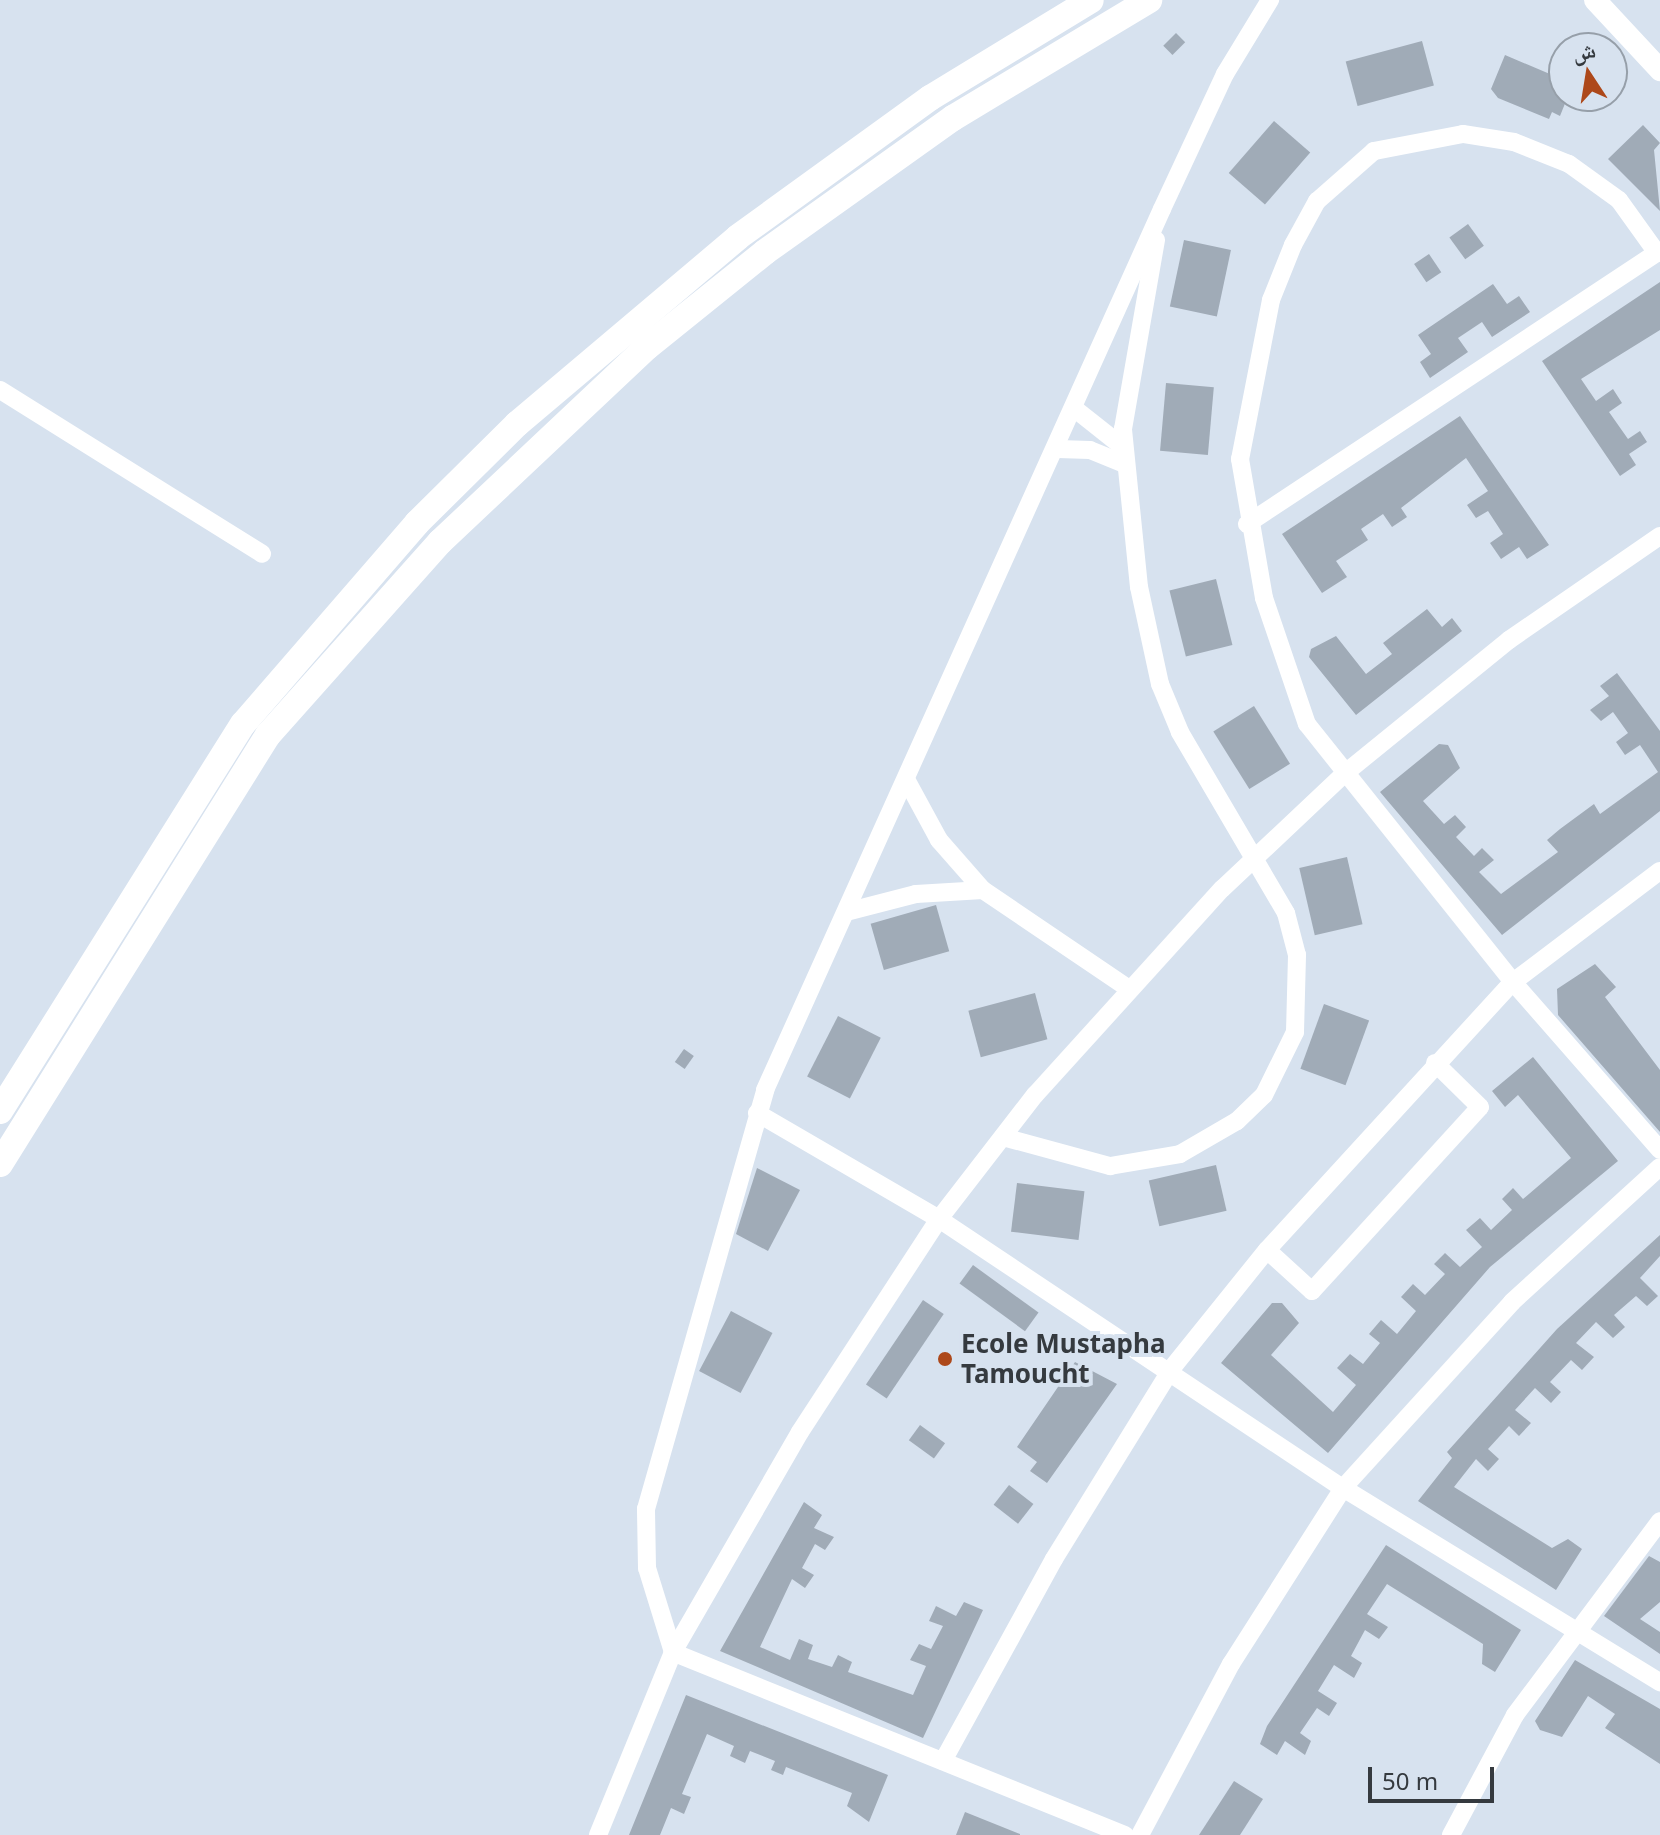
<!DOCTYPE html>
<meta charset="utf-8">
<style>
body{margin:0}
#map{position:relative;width:1660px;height:1835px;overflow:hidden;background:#d7e2ef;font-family:"Noto Sans","Noto Naskh Arabic",sans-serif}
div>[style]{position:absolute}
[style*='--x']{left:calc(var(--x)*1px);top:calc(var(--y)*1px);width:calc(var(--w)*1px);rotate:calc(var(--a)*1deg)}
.building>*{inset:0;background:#a0abb7;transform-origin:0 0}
.minor>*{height:18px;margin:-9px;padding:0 9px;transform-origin:9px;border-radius:9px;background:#fff}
.major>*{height:22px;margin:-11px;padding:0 11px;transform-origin:11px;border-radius:11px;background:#fff}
.highway>*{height:26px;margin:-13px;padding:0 13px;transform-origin:13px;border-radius:13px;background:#fff}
.dots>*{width:22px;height:22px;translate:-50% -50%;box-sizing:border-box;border:4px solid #d7e2ef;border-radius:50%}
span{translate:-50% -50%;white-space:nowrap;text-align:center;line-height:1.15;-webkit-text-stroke:8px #d7e2ef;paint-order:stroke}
.poi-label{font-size:26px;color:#353a3f;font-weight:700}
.left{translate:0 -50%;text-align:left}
.north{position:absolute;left:1548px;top:32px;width:80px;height:80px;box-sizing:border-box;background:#d7e2ef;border:2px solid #969fa9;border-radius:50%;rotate:348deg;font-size:22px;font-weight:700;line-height:32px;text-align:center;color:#353a3f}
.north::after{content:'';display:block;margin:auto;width:28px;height:36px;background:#ad481a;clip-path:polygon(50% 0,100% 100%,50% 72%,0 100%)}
.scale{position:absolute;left:1368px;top:1767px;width:126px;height:36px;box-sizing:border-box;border:4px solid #353a3f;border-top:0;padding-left:10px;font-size:24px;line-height:28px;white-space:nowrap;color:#353a3f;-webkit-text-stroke:6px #d7e2ef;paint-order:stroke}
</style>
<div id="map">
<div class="building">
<i style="left:1176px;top:33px;width:13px;height:18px;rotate:45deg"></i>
<i style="left:1422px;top:41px;width:46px;height:79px;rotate:75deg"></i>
<i style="clip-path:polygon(1505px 55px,1564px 80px,1568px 96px,1560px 116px,1552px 112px,1549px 119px,1498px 98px,1491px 89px)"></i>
<i style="left:1274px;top:121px;width:48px;height:69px;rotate:41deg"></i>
<i style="clip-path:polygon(1643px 125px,1660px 143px,1654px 150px,1660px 211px,1608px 159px)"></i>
<i style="left:1468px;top:224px;width:27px;height:23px;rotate:54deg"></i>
<i style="left:1184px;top:240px;width:48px;height:68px;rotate:12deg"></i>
<i style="left:1429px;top:254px;width:22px;height:18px;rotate:56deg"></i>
<i style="clip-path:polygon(1660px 282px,1660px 330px,1581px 379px,1596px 401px,1613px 389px,1622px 403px,1609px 412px,1628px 439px,1640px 431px,1647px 442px,1629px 454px,1636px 465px,1620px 476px,1542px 361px)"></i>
<i style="clip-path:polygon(1493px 284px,1507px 304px,1519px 296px,1530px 312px,1492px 337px,1482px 322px,1458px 338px,1468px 352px,1430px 378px,1420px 362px,1431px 354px,1418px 335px)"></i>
<i style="left:1166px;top:383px;width:48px;height:68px;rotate:5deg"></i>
<i style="clip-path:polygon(1460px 416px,1549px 545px,1527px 559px,1519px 547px,1501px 559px,1490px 543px,1503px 534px,1488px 511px,1476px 518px,1467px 505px,1488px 491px,1466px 458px,1401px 508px,1407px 517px,1392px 527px,1383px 514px,1361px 529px,1368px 540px,1336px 561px,1347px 577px,1322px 593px,1282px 534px)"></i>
<i style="left:1216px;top:579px;width:68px;height:48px;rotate:76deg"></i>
<i style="clip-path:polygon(1427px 609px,1442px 627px,1452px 618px,1462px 631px,1356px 715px,1309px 657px,1311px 649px,1336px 636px,1366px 674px,1392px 654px,1383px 643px)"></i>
<i style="clip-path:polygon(1617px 673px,1660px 731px,1660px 811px,1502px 935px,1380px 792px,1439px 744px,1448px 745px,1460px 768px,1423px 801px,1444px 824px,1455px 815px,1466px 827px,1456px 837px,1474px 856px,1482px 848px,1494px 860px,1479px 872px,1501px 894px,1558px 852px,1547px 840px,1560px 829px,1594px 804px,1600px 814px,1658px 772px,1640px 745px,1625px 755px,1616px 742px,1628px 733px,1613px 712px,1601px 721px,1590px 710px,1609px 696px,1600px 686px)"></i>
<i style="left:1254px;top:706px;width:68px;height:48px;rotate:58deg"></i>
<i style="left:1347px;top:857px;width:69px;height:49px;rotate:77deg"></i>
<i style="left:936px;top:905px;width:48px;height:68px;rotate:74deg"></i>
<i style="clip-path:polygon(1595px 964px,1616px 987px,1605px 997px,1660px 1070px,1660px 1132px,1558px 1015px,1557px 989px)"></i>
<i style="left:1035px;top:993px;width:48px;height:69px;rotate:75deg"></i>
<i style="left:1324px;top:1004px;width:48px;height:69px;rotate:20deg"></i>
<i style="left:838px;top:1016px;width:48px;height:68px;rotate:27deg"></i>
<i style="left:684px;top:1049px;width:12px;height:16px;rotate:35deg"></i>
<i style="clip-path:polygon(1533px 1057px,1618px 1161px,1490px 1267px,1328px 1453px,1221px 1363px,1272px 1303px,1282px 1303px,1299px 1323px,1271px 1355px,1333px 1412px,1356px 1385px,1337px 1368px,1350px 1354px,1363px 1364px,1380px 1343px,1369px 1334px,1381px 1320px,1397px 1334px,1416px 1311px,1401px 1297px,1413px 1284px,1425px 1295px,1445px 1274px,1434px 1264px,1445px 1253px,1460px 1267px,1482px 1247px,1466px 1230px,1480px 1218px,1491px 1230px,1512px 1210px,1502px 1199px,1513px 1188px,1523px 1199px,1571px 1158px,1518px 1095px,1505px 1107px,1492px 1091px)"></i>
<i style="left:1216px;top:1165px;width:47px;height:69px;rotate:77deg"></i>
<i style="clip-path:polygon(757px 1168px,800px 1190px,768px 1251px,736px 1234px)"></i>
<i style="left:1017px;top:1183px;width:68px;height:49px;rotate:7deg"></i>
<i style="clip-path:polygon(1660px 1235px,1660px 1256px,1640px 1278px,1658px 1296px,1647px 1306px,1636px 1296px,1614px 1315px,1625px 1327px,1613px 1338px,1596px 1322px,1576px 1343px,1594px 1357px,1582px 1370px,1571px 1360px,1550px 1382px,1561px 1392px,1551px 1403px,1535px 1388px,1515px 1410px,1531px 1423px,1519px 1436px,1509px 1426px,1488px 1449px,1499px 1459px,1488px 1471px,1476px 1459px,1454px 1487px,1552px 1548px,1568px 1539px,1582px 1549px,1556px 1590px,1418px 1501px,1452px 1458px,1447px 1452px,1557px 1329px)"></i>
<i style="left:973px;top:1265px;width:81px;height:23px;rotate:36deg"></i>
<i style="left:923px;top:1300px;width:25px;height:102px;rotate:34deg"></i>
<i style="left:731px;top:1311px;width:47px;height:68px;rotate:28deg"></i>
<i style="clip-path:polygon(1075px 1362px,1117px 1384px,1047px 1483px,1030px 1471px,1037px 1462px,1017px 1447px)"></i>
<i style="left:920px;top:1425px;width:31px;height:19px;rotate:36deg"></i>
<i style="left:1009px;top:1485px;width:31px;height:25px;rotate:38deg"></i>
<i style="clip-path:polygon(804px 1502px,822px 1515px,814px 1528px,834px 1537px,825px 1550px,815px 1544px,802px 1568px,814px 1575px,805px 1588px,792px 1579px,760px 1647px,790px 1660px,799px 1639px,813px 1645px,808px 1659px,832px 1667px,838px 1655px,852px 1662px,848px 1672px,913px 1695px,926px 1666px,910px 1660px,919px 1644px,931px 1649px,943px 1626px,929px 1621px,936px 1606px,956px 1616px,964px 1602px,983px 1610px,923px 1738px,720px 1651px)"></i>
<i style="clip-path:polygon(1386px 1545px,1521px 1630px,1495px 1672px,1482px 1664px,1483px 1644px,1387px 1584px,1367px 1614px,1388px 1627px,1379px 1639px,1365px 1630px,1351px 1656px,1362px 1663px,1354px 1678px,1334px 1665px,1318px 1691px,1337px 1703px,1329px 1716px,1317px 1708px,1300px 1733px,1311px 1741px,1305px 1755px,1285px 1741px,1277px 1755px,1260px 1744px,1267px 1726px)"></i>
<i style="clip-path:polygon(1649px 1556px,1660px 1562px,1660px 1602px,1640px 1619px,1660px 1632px,1660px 1654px,1604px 1616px)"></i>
<i style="clip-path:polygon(1575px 1660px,1660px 1709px,1660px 1764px,1605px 1728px,1615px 1714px,1588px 1696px,1562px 1737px,1540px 1730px,1535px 1721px)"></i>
<i style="clip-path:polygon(686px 1695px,888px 1775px,869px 1822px,847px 1806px,852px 1793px,786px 1767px,783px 1775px,771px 1770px,775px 1761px,750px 1751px,745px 1763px,730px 1756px,734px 1746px,707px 1734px,682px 1794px,691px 1797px,684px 1814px,671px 1808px,660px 1835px,629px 1835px)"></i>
<i style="clip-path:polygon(1234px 1781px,1263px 1799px,1240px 1835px,1199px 1835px)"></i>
<i style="clip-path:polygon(965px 1812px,1020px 1834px,1020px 1835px,956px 1835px)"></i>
</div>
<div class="minor">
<i style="--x:1657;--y:253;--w:65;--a:-125.6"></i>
<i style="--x:1619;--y:200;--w:62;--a:-144.2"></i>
<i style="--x:1569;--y:164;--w:59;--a:-158.2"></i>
<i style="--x:1514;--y:142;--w:52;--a:-171.1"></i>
<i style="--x:1463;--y:134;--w:91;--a:169.2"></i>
<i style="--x:1374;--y:151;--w:76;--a:138.7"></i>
<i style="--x:1317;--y:201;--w:50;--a:118.6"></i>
<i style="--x:1293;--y:245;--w:59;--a:111.8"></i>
<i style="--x:1271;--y:300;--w:162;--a:101"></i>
<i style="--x:1240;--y:459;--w:141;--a:80.2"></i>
<i style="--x:1264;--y:598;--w:133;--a:71.2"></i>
<i style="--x:1307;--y:724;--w:330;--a:51.4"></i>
<i style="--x:1513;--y:982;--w:223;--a:48.8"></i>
<i style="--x:0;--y:390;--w:309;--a:32"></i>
<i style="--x:1075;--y:409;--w:61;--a:38.4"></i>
<i style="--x:1058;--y:449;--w:32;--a:2"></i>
<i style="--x:1090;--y:450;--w:35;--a:22"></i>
<i style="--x:1247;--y:524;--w:495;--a:-33.5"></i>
<i style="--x:907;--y:781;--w:67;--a:61.5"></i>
<i style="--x:939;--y:840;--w:67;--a:48.7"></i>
<i style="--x:983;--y:890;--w:175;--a:34.1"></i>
<i style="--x:850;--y:911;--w:68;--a:-14.4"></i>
<i style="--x:916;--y:894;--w:67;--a:-3.4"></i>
<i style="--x:757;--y:1113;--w:211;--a:30.2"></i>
<i style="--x:939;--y:1219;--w:485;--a:33.7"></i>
<i style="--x:1343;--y:1488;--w:372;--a:31.5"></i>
<i style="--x:1003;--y:1137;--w:111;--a:15.2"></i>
<i style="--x:1110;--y:1166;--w:71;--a:-9.7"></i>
<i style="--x:1180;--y:1154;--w:66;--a:-30.1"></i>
<i style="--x:1237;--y:1121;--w:37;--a:-44"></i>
<i style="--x:1264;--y:1095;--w:70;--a:-63.8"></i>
<i style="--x:1295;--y:1032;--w:77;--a:-88.5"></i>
<i style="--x:1297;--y:955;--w:43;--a:-104.7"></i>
<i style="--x:1286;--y:913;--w:210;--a:-120.4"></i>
<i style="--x:1180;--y:732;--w:52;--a:-112.6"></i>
<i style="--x:1160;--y:684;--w:99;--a:-102.2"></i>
<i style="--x:1139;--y:587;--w:159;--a:-95.8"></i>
<i style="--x:1123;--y:429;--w:192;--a:-80.1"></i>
<i style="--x:1267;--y:1250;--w:61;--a:42.3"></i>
<i style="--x:1312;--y:1291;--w:249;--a:-47.6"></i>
<i style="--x:1480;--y:1107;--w:63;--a:-135.6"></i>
<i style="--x:943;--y:1761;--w:230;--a:-61.2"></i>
<i style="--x:1054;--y:1559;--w:225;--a:-58.3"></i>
<i style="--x:1172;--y:1368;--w:151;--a:-51.2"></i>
<i style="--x:1267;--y:1250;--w:364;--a:-47.5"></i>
<i style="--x:1513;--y:982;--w:184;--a:-37.1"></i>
<i style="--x:598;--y:1835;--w:198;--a:-67.7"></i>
<i style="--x:673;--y:1652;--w:254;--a:-60"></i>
<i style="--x:800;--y:1432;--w:254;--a:-56.9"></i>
<i style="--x:939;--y:1219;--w:157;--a:-52.3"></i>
<i style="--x:1035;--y:1095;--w:278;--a:-47.8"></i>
<i style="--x:1222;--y:889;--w:168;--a:-43.3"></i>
<i style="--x:1344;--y:774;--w:213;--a:-39.1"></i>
<i style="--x:1509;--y:640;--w:183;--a:-34.6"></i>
<i style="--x:1125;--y:1835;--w:488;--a:-158"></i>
<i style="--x:673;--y:1652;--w:88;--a:-107.2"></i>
<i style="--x:647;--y:1568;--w:59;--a:-91"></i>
<i style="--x:646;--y:1509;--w:436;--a:-74.1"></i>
<i style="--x:765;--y:1090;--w:966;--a:-65.74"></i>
<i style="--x:1162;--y:209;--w:149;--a:-65"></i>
<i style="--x:1225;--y:74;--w:87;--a:-58.7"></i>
<i style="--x:1140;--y:1835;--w:194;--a:-62"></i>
<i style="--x:1231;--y:1664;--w:209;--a:-57.5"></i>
<i style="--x:1343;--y:1488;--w:251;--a:-47.7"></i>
<i style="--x:1512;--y:1302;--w:200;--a:-42.4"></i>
<i style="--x:1451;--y:1835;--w:136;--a:-61.9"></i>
<i style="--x:1515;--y:1715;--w:242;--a:-53.2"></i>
</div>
<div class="major">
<i style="--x:1595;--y:0;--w:96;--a:47.1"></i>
</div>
<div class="highway">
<i style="--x:0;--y:1111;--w:457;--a:-57.9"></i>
<i style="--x:243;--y:724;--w:266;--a:-49.1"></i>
<i style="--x:417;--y:523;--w:141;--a:-44.7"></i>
<i style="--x:517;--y:424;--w:289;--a:-40.2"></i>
<i style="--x:738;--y:237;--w:237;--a:-35.9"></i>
<i style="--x:930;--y:98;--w:188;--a:-31.3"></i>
<i style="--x:0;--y:1164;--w:506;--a:-58.01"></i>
<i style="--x:268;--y:735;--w:259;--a:-48.3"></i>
<i style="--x:440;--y:542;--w:284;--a:-43.3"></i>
<i style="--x:647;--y:347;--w:151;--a:-38.8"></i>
<i style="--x:765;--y:252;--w:231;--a:-35.5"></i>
<i style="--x:953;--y:118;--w:229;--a:-31"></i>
</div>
<div class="dots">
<i style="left:945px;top:1359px;background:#ad481a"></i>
</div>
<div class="poi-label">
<span class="left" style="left:961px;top:1359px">Ecole Mustapha<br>Tamoucht</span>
</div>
<div class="north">ش</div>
<div class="scale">50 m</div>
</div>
